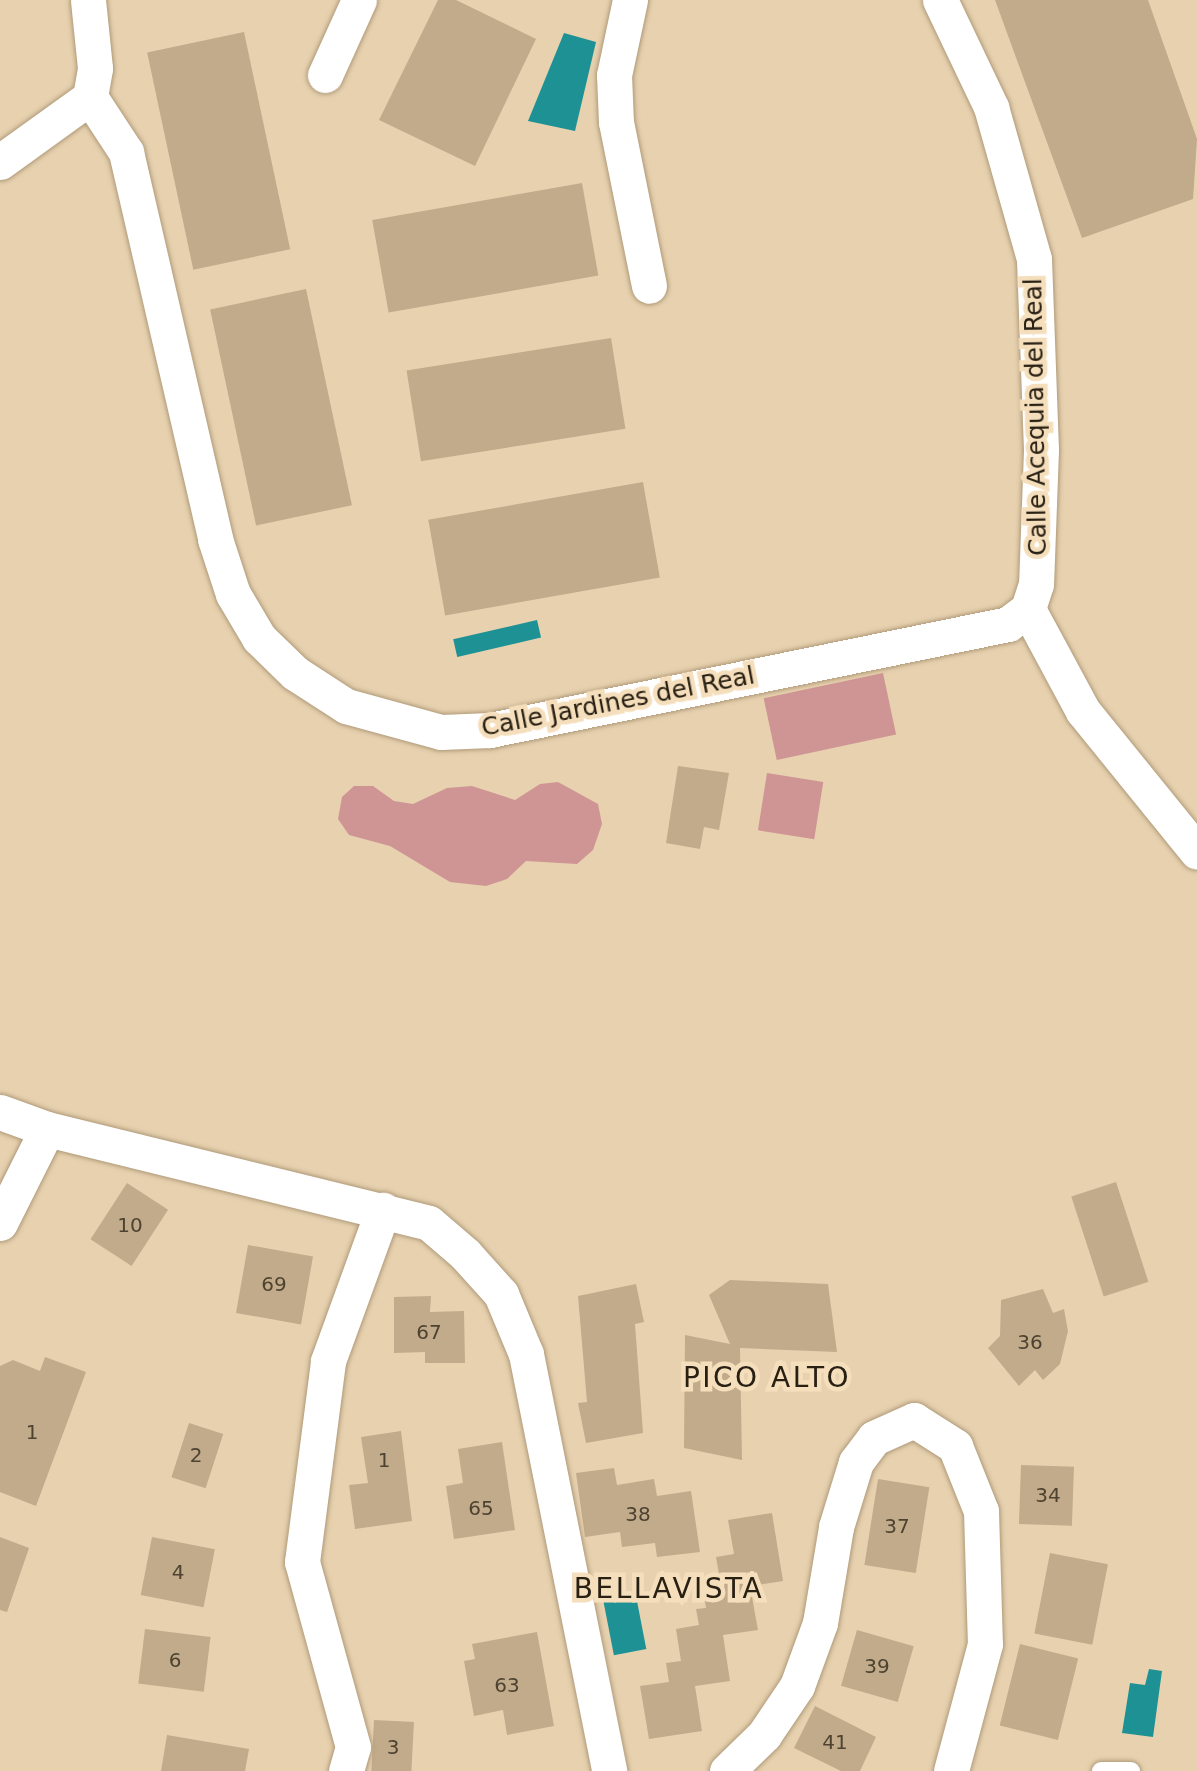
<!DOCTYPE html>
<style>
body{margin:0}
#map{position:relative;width:1197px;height:1771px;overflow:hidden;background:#e7d1af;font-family:"DejaVu Sans",sans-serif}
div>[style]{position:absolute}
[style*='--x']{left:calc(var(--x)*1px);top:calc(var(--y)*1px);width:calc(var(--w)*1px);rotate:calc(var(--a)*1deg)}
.green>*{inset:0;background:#cf9595;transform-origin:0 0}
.water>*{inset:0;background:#1e9195;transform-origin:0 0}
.building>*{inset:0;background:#c1ab8a;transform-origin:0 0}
.roads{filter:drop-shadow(0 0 2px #af9a79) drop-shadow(0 0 2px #af9a79)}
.lane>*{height:18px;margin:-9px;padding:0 9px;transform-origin:9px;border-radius:9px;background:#fff}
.street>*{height:35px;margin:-17.5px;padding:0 17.5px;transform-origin:17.5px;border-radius:17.5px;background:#fff}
span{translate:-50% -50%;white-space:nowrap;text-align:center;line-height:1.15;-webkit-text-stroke:9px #f5debb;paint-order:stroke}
.number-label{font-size:20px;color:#4e4331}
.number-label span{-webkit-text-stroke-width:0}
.street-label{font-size:25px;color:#282013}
.neighbourhood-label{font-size:28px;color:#282013;letter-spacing:2.5px}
</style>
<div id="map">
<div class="green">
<i style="left:883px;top:673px;width:63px;height:122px;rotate:78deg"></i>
<i style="left:767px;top:773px;width:57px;height:58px;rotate:9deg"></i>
<i style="clip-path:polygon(558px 782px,598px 804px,602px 824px,593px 850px,577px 864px,526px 861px,507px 879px,486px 886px,450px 882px,390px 846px,349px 835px,338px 819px,342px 797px,354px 786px,373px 786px,394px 801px,413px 804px,447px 788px,472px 786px,515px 800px,540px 784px)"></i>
</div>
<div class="water">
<i style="clip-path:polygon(564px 33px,596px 42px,575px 131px,528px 121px)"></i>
<i style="left:537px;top:620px;width:18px;height:86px;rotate:77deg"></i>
<i style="left:636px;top:1596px;width:54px;height:33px;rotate:79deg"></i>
<i style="clip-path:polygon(1149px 1669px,1162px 1671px,1153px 1737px,1122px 1733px,1130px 1683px,1145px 1685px)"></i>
</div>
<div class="building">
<i style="clip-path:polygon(438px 0,456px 0,536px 39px,475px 166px,379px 120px)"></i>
<i style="clip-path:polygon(995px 0,1148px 0,1197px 139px,1193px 199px,1082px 238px)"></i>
<i style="left:244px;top:32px;width:222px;height:99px;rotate:78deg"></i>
<i style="left:582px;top:183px;width:94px;height:213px;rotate:80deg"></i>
<i style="left:306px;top:289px;width:221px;height:98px;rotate:78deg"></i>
<i style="left:611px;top:338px;width:92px;height:207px;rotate:81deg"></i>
<i style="left:643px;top:482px;width:97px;height:218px;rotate:80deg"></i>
<i style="clip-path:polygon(678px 766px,729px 773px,719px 830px,704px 827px,700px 849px,666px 843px)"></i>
<i style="left:1116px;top:1182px;width:105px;height:47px;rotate:72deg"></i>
<i style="left:127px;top:1183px;width:49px;height:67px;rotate:33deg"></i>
<i style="left:248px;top:1245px;width:66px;height:69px;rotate:10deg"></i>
<i style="clip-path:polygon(730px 1280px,828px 1284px,837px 1352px,740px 1348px,742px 1460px,684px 1448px,685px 1335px,730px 1344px,709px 1295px)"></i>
<i style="clip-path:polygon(636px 1284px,644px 1322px,635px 1324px,643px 1433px,586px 1443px,578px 1403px,587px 1402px,578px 1296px)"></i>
<i style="clip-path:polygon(1043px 1289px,1053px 1313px,1064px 1309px,1068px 1331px,1060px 1364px,1043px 1380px,1035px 1370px,1019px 1386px,988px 1348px,1000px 1336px,1001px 1300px)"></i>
<i style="clip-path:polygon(431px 1296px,430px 1312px,464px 1311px,465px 1363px,425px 1363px,425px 1352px,394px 1353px,394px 1297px)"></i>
<i style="clip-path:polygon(45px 1357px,86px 1372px,36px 1506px,0 1492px,0 1366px,13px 1360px,40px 1371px)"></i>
<i style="left:189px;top:1423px;width:36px;height:57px;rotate:18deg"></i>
<i style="clip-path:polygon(401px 1431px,412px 1521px,355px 1529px,349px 1485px,368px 1483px,361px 1437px)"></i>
<i style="clip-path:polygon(502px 1442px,515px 1530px,454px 1539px,446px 1486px,463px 1483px,458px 1449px)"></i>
<i style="left:1021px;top:1465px;width:53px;height:59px;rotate:2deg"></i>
<i style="clip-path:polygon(614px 1468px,617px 1485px,654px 1479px,657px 1496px,691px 1491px,700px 1552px,657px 1557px,655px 1543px,622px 1547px,620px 1532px,585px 1537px,576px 1473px)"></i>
<i style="left:878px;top:1479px;width:52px;height:87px;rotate:9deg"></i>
<i style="clip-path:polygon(772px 1513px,783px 1581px,750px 1586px,758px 1630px,723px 1635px,730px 1681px,695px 1686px,702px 1731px,649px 1739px,640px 1686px,669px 1682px,666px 1663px,681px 1661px,676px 1629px,699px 1625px,696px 1609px,706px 1608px,701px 1577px,719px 1574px,716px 1557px,734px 1554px,728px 1520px)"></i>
<i style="clip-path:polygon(0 1537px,29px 1548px,7px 1612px,0 1610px)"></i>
<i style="left:152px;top:1537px;width:64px;height:59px;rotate:11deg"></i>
<i style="left:1050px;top:1553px;width:59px;height:82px;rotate:11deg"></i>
<i style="left:145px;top:1629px;width:66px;height:55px;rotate:7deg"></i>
<i style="left:857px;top:1630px;width:59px;height:58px;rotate:16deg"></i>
<i style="clip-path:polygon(537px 1632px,554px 1726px,507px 1735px,503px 1710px,474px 1716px,464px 1661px,475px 1659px,472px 1644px)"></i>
<i style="left:1020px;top:1644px;width:60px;height:84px;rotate:14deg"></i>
<i style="clip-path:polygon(815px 1706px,876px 1737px,860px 1771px,841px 1771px,794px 1748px)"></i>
<i style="left:374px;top:1720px;width:40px;height:51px;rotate:3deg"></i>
<i style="clip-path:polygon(167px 1735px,249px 1749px,245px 1771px,161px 1771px)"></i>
</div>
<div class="roads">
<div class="lane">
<i style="--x:1101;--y:1771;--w:30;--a:0"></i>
</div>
<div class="street">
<i style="--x:630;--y:0;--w:77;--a:102"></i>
<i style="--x:614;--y:75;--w:47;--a:87.6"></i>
<i style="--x:616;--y:122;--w:167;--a:78.6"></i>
<i style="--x:940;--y:0;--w:119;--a:64.5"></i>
<i style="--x:991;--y:107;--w:158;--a:74.2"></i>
<i style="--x:1034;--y:259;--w:191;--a:87.9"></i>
<i style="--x:1041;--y:450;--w:134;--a:92.1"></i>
<i style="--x:1036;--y:584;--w:26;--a:108"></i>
<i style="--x:325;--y:75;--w:82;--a:-65.6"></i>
<i style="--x:90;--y:97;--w:66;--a:56.8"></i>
<i style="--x:126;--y:152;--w:397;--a:77"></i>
<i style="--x:215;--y:539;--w:58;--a:71.9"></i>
<i style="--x:233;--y:594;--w:51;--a:59.4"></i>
<i style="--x:259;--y:638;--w:50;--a:44.2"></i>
<i style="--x:295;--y:673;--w:61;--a:32.9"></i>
<i style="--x:346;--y:706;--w:98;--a:15.3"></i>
<i style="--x:441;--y:732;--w:49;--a:-2.3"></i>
<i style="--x:490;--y:730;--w:529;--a:-11.56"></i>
<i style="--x:1008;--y:624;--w:25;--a:-37"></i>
<i style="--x:0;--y:162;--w:111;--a:-35.8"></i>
<i style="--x:90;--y:97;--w:29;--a:-80"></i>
<i style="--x:95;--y:68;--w:68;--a:-95.9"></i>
<i style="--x:1028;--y:609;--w:116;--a:61.7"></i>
<i style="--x:1083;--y:711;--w:181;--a:51"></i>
<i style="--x:0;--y:1112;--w:50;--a:19.9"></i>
<i style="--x:47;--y:1129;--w:393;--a:13.8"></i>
<i style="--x:429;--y:1223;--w:48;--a:40.7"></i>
<i style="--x:465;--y:1254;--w:54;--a:48"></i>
<i style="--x:501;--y:1294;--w:65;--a:67.4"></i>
<i style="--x:526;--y:1354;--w:425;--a:78.7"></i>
<i style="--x:0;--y:1223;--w:105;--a:-63.4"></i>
<i style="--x:346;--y:1771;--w:25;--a:-74"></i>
<i style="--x:353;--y:1747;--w:192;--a:-105.4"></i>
<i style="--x:302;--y:1562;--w:203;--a:-82.6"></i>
<i style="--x:328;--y:1361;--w:161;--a:-70"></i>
<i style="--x:727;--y:1771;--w:52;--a:-44.2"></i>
<i style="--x:764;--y:1735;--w:59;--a:-56"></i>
<i style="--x:797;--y:1686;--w:67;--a:-69.9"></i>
<i style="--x:820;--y:1623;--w:97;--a:-80.5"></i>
<i style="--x:836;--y:1527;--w:68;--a:-72.9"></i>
<i style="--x:856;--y:1462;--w:30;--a:-53"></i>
<i style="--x:874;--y:1438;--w:44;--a:-24.2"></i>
<i style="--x:914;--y:1420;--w:49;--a:32.4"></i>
<i style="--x:955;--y:1446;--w:70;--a:68.2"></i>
<i style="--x:981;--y:1511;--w:133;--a:88.3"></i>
<i style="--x:985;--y:1644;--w:131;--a:105"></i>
</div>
</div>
<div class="number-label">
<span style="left:130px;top:1225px">10</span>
<span style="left:274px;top:1284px">69</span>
<span style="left:429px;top:1332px">67</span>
<span style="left:1030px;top:1342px">36</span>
<span style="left:32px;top:1432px">1</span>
<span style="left:196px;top:1455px">2</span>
<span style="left:384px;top:1460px">1</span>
<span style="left:1048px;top:1495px">34</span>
<span style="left:481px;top:1508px">65</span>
<span style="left:638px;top:1514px">38</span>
<span style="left:897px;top:1526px">37</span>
<span style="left:178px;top:1572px">4</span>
<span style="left:175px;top:1660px">6</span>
<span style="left:877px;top:1666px">39</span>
<span style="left:507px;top:1685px">63</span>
<span style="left:835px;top:1742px">41</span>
<span style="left:393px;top:1747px">3</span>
</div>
<div class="street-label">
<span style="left:1036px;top:417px;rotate:-91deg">Calle Acequia del Real</span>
<span style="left:618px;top:702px;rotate:-11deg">Calle Jardines del Real</span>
</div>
<div class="neighbourhood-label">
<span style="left:767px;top:1378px">PICO ALTO</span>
<span style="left:669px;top:1589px">BELLAVISTA</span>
</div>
</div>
